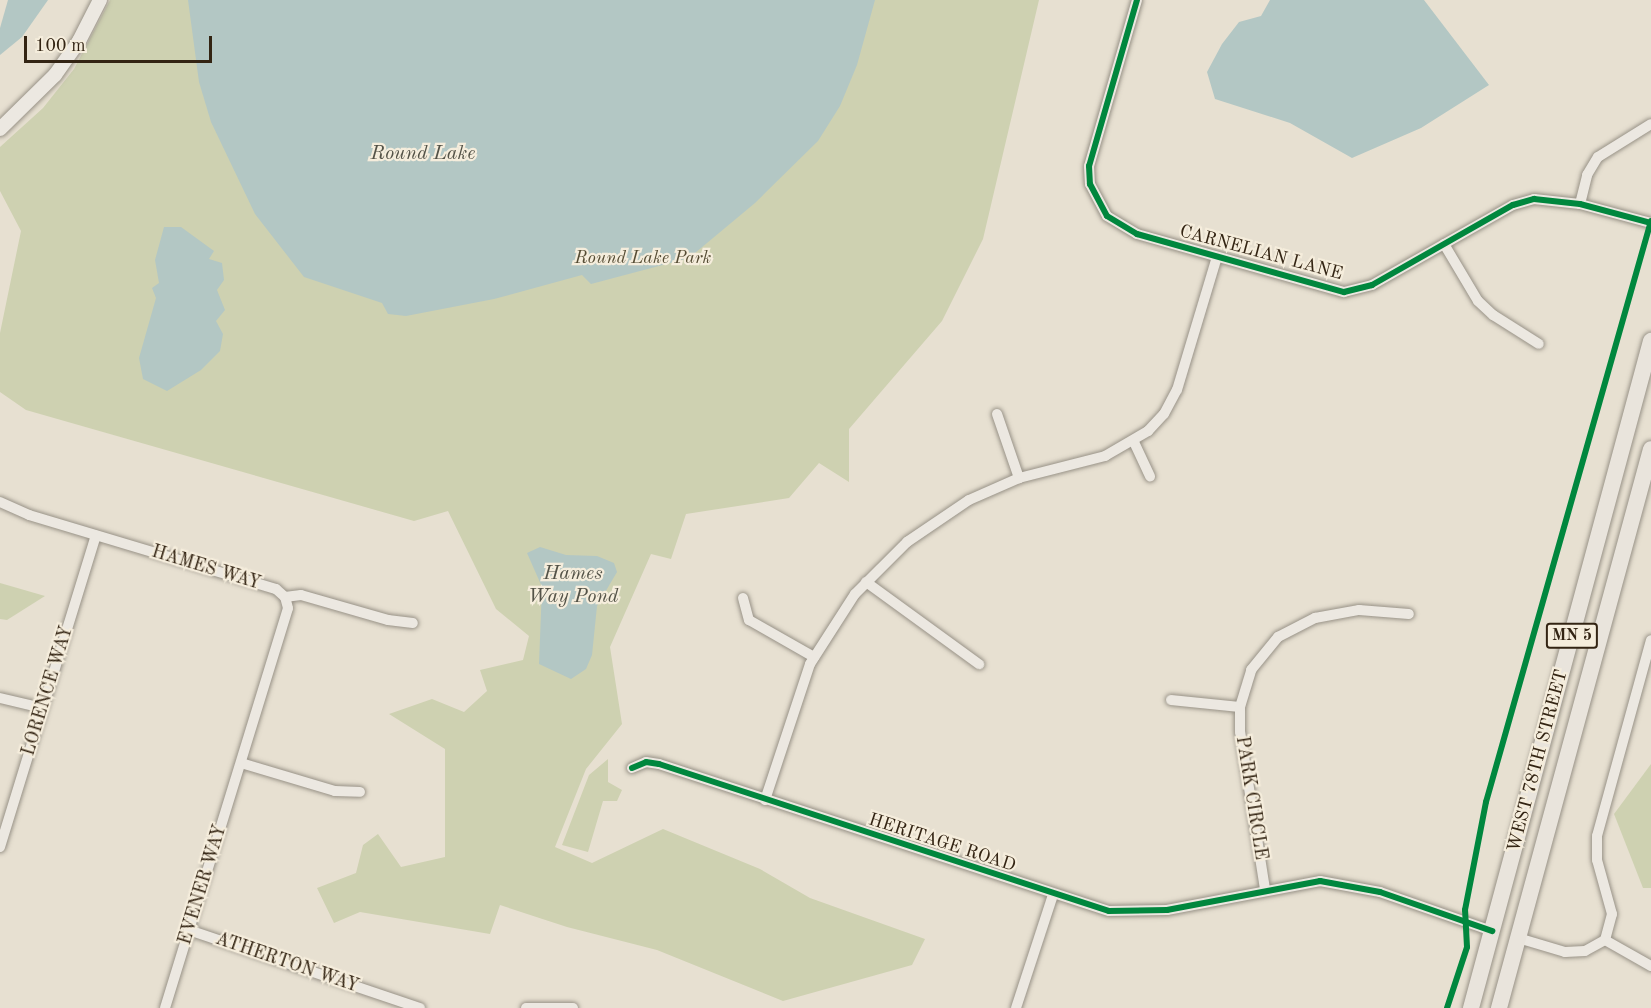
<!DOCTYPE html>
<style>
body{margin:0}
#map{position:relative;width:1651px;height:1008px;overflow:hidden;background:#e7e0d1;font-family:"Old Standard TT",serif}
div>[style]{position:absolute}
[style*='--x']{left:calc(var(--x)*1px);top:calc(var(--y)*1px);width:calc(var(--w)*1px);rotate:calc(var(--a)*1deg)}
.green>*{inset:0;background:#ced1b1}
.water>*{inset:0;background:#b3c7c4}
.roads{filter:drop-shadow(0 0 2px #989287) drop-shadow(0 0 2px #989287)}
.minor>*{height:10px;margin:-5px;padding:0 5px;transform-origin:5px;border-radius:5px;background:#ece8e1}
.tertiary>*{height:14px;margin:-7px;padding:0 7px;transform-origin:7px;border-radius:7px;background:#ece8e1}
.primary>*{height:16px;margin:-8px;padding:0 8px;transform-origin:8px;border-radius:8px;background:#e9e4dc}
.cycleway>*{height:6px;margin:-3px;padding:0 3px;transform-origin:3px;border-radius:3px;background:#00873e}
span{translate:-50% -50%;white-space:nowrap;text-align:center;line-height:1.15;-webkit-text-stroke:4.5px #f5eddc;paint-order:stroke}
.shield-label span{padding:2px 4px;background:#f5eddc;border:2px solid;border-radius:4px;-webkit-text-stroke-width:0}
.shield-label{font-size:16px;color:#332413;font-weight:700}
.street-label{font-size:18px;color:#332413}
.park-label{font-size:18px;color:#554c34;font-style:italic}
.water-label{font-size:20px;color:#535247;font-style:italic}
.scale{position:absolute;left:24px;top:36px;width:188px;height:27px;box-sizing:border-box;border:3px solid #332413;border-top:0;padding-left:8px;font-size:18px;line-height:21px;white-space:nowrap;color:#332413;-webkit-text-stroke:4px #f5eddc;paint-order:stroke}
</style>
<div id="map">
<div class="green">
<i style="clip-path:polygon(110px 0,1039px 0,983px 239px,942px 321px,849px 429px,849px 482px,819px 463px,789px 498px,686px 514px,671px 559px,651px 554px,610px 647px,622px 724px,586px 769px,555px 847px,592px 863px,663px 829px,760px 869px,810px 898px,925px 939px,912px 965px,783px 1001px,657px 950px,567px 927px,500px 905px,490px 934px,360px 912px,334px 923px,317px 888px,356px 873px,363px 845px,378px 834px,401px 867px,445px 857px,445px 749px,389px 714px,432px 699px,464px 712px,487px 691px,480px 670px,523px 660px,529px 636px,496px 609px,448px 511px,414px 521px,26px 410px,0 392px,0 333px,21px 231px,0 191px,0 147px,43px 108px,74px 69px)"></i>
<i style="clip-path:polygon(0 583px,45px 596px,7px 620px,0 619px)"></i>
<i style="clip-path:polygon(608px 759px,608px 782px,622px 790px,617px 801px,603px 801px,588px 852px,562px 845px,589px 775px)"></i>
<i style="clip-path:polygon(1651px 764px,1651px 888px,1643px 888px,1614px 814px)"></i>
</div>
<div class="water">
<i style="clip-path:polygon(8px 0,48px 0,22px 37px,0 55px,0 28px)"></i>
<i style="clip-path:polygon(188px 0,875px 0,857px 65px,840px 106px,818px 141px,755px 203px,689px 258px,591px 284px,582px 275px,494px 299px,406px 316px,388px 314px,382px 303px,304px 277px,255px 214px,211px 122px,199px 82px)"></i>
<i style="clip-path:polygon(1270px 0,1424px 0,1489px 85px,1421px 128px,1352px 158px,1290px 123px,1215px 99px,1207px 72px,1222px 44px,1239px 22px,1261px 16px)"></i>
<i style="clip-path:polygon(164px 227px,181px 227px,214px 251px,209px 259px,222px 263px,224px 280px,217px 290px,225px 310px,216px 321px,223px 334px,220px 351px,201px 370px,167px 391px,143px 379px,139px 358px,156px 298px,152px 288px,159px 283px,155px 260px)"></i>
<i style="clip-path:polygon(540px 547px,566px 555px,597px 556px,614px 563px,617px 572px,597px 606px,592px 655px,586px 669px,571px 679px,539px 664px,542px 587px,527px 553px)"></i>
</div>
<div class="roads">
<div class="minor">
<i style="--x:1137;--y:0;--w:173;--a:106.1"></i>
<i style="--x:1089;--y:166;--w:18;--a:87"></i>
<i style="--x:1090;--y:184;--w:36;--a:62"></i>
<i style="--x:1107;--y:216;--w:35;--a:31"></i>
<i style="--x:1137;--y:234;--w:215;--a:15.7"></i>
<i style="--x:1344;--y:292;--w:29;--a:-14"></i>
<i style="--x:1372;--y:285;--w:162;--a:-29.6"></i>
<i style="--x:1513;--y:205;--w:22;--a:-16"></i>
<i style="--x:1534;--y:199;--w:46;--a:6.2"></i>
<i style="--x:1580;--y:204;--w:73;--a:15"></i>
<i style="--x:1580;--y:204;--w:30;--a:-76"></i>
<i style="--x:1587;--y:175;--w:21;--a:-59"></i>
<i style="--x:1598;--y:157;--w:62;--a:-31.9"></i>
<i style="--x:1444;--y:244;--w:66;--a:59.2"></i>
<i style="--x:1478;--y:301;--w:21;--a:43"></i>
<i style="--x:1493;--y:315;--w:54;--a:32.2"></i>
<i style="--x:997;--y:414;--w:68;--a:71"></i>
<i style="--x:1134;--y:442;--w:38;--a:65"></i>
<i style="--x:0;--y:502;--w:32;--a:24"></i>
<i style="--x:29;--y:515;--w:258;--a:16.7"></i>
<i style="--x:276;--y:589;--w:12;--a:42"></i>
<i style="--x:285;--y:597;--w:16;--a:-7"></i>
<i style="--x:301;--y:595;--w:91;--a:16"></i>
<i style="--x:388;--y:620;--w:25;--a:7"></i>
<i style="--x:866;--y:582;--w:140;--a:36"></i>
<i style="--x:743;--y:598;--w:23;--a:75"></i>
<i style="--x:749;--y:620;--w:75;--a:29.6"></i>
<i style="--x:0;--y:698;--w:43;--a:13.4"></i>
<i style="--x:1171;--y:700;--w:69;--a:5.8"></i>
<i style="--x:241;--y:763;--w:98;--a:16.6"></i>
<i style="--x:335;--y:791;--w:25;--a:2"></i>
<i style="--x:632;--y:768;--w:15;--a:-23"></i>
<i style="--x:646;--y:762;--w:13;--a:9"></i>
<i style="--x:659;--y:764;--w:473;--a:18.1"></i>
<i style="--x:1109;--y:911;--w:58;--a:-1"></i>
<i style="--x:1167;--y:910;--w:156;--a:-10.7"></i>
<i style="--x:1320;--y:881;--w:61;--a:10.4"></i>
<i style="--x:1380;--y:892;--w:119;--a:19.2"></i>
<i style="--x:765;--y:800;--w:143;--a:-71.7"></i>
<i style="--x:810;--y:664;--w:83;--a:-57.3"></i>
<i style="--x:855;--y:594;--w:74;--a:-45"></i>
<i style="--x:907;--y:542;--w:75;--a:-34.1"></i>
<i style="--x:969;--y:500;--w:55;--a:-23.7"></i>
<i style="--x:1019;--y:478;--w:89;--a:-14.3"></i>
<i style="--x:1105;--y:456;--w:50;--a:-30.2"></i>
<i style="--x:1148;--y:431;--w:23;--a:-47"></i>
<i style="--x:1164;--y:414;--w:27;--a:-62"></i>
<i style="--x:1177;--y:390;--w:139;--a:-73.3"></i>
<i style="--x:0;--y:847;--w:326;--a:-72.9"></i>
<i style="--x:1265;--y:889;--w:159;--a:-99"></i>
<i style="--x:1240;--y:732;--w:25;--a:-90"></i>
<i style="--x:1240;--y:707;--w:39;--a:-73"></i>
<i style="--x:1251;--y:670;--w:43;--a:-50.7"></i>
<i style="--x:1278;--y:637;--w:42;--a:-27.2"></i>
<i style="--x:1315;--y:618;--w:45;--a:-10.3"></i>
<i style="--x:1359;--y:610;--w:50;--a:4.6"></i>
<i style="--x:189;--y:930;--w:244;--a:18.7"></i>
<i style="--x:1518;--y:938;--w:49;--a:16.6"></i>
<i style="--x:1565;--y:952;--w:20;--a:-3"></i>
<i style="--x:1585;--y:951;--w:23;--a:-29"></i>
<i style="--x:1605;--y:940;--w:27;--a:-75"></i>
<i style="--x:1612;--y:914;--w:56;--a:-105.5"></i>
<i style="--x:1597;--y:860;--w:24;--a:-90"></i>
<i style="--x:1597;--y:836;--w:203;--a:-74.6"></i>
<i style="--x:1605;--y:940;--w:53;--a:29.5"></i>
<i style="--x:165;--y:1008;--w:418;--a:-72.9"></i>
<i style="--x:288;--y:608;--w:11;--a:-105"></i>
<i style="--x:526;--y:1008;--w:47;--a:0"></i>
<i style="--x:1016;--y:1008;--w:119;--a:-71.9"></i>
</div>
<div class="tertiary">
<i style="--x:0;--y:129;--w:77;--a:-44.5"></i>
<i style="--x:55;--y:75;--w:42;--a:-54.8"></i>
<i style="--x:79;--y:41;--w:46;--a:-62.9"></i>
</div>
<div class="primary">
<i style="--x:1471;--y:1008;--w:691;--a:-74.9"></i>
<i style="--x:1499;--y:1008;--w:579;--a:-74.79"></i>
</div>
</div>
<div class="cycleway">
<i style="--x:1137;--y:0;--w:173;--a:106.1"></i>
<i style="--x:1089;--y:166;--w:18;--a:87"></i>
<i style="--x:1090;--y:184;--w:36;--a:62"></i>
<i style="--x:1107;--y:216;--w:35;--a:31"></i>
<i style="--x:1137;--y:234;--w:215;--a:15.7"></i>
<i style="--x:1344;--y:292;--w:29;--a:-14"></i>
<i style="--x:1372;--y:285;--w:162;--a:-29.6"></i>
<i style="--x:1513;--y:205;--w:22;--a:-16"></i>
<i style="--x:1534;--y:199;--w:46;--a:6.2"></i>
<i style="--x:1580;--y:204;--w:73;--a:15"></i>
<i style="--x:632;--y:768;--w:15;--a:-23"></i>
<i style="--x:646;--y:762;--w:13;--a:9"></i>
<i style="--x:659;--y:764;--w:473;--a:18.1"></i>
<i style="--x:1109;--y:911;--w:58;--a:-1"></i>
<i style="--x:1167;--y:910;--w:156;--a:-10.7"></i>
<i style="--x:1320;--y:881;--w:61;--a:10.4"></i>
<i style="--x:1380;--y:892;--w:119;--a:19.2"></i>
<i style="--x:1447;--y:1008;--w:64;--a:-71.8"></i>
<i style="--x:1467;--y:947;--w:37;--a:-93"></i>
<i style="--x:1465;--y:910;--w:110;--a:-79"></i>
<i style="--x:1486;--y:802;--w:604;--a:-74.15"></i>
</div>
<div class="shield-label">
<span style="left:1572px;top:636px">MN 5</span>
</div>
<div class="street-label">
<span style="left:1261px;top:253px;rotate:15deg">CARNELIAN LANE</span>
<span style="left:206px;top:568px;rotate:17deg">HAMES WAY</span>
<span style="left:48px;top:691px;rotate:-73deg">LORENCE WAY</span>
<span style="left:1538px;top:761px;rotate:-75deg">WEST 78TH STREET</span>
<span style="left:1251px;top:798px;rotate:81deg">PARK CIRCLE</span>
<span style="left:942px;top:843px;rotate:18deg">HERITAGE ROAD</span>
<span style="left:203px;top:885px;rotate:-73deg">EVENER WAY</span>
<span style="left:287px;top:963px;rotate:19deg">ATHERTON WAY</span>
</div>
<div class="park-label">
<span style="left:643px;top:258px">Round Lake Park</span>
</div>
<div class="water-label">
<span style="left:423px;top:154px">Round Lake</span>
<span style="left:573px;top:586px">Hames<br>Way Pond</span>
</div>
<div class="scale">100 m</div>
</div>
